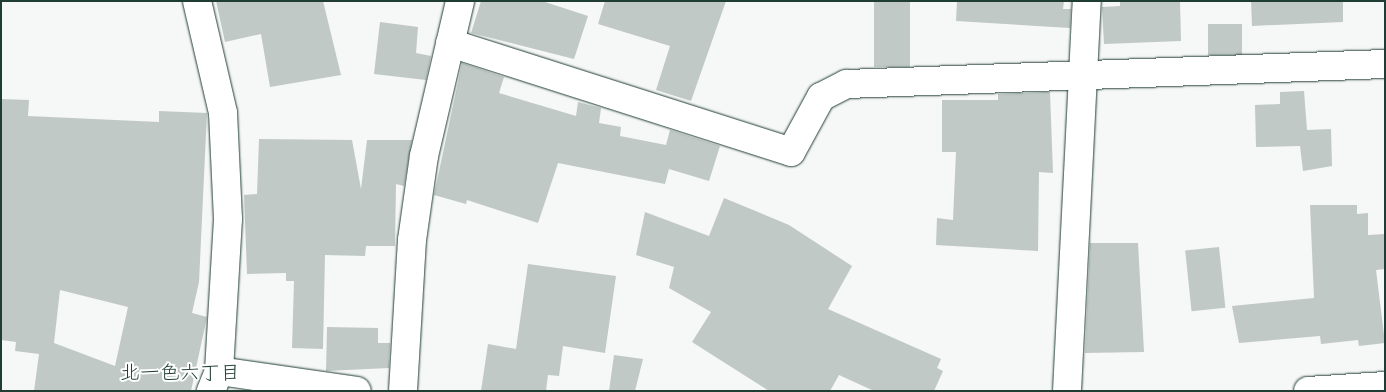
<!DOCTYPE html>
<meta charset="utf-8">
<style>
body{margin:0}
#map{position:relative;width:1386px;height:392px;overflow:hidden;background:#f6f7f7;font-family:"Architects Daughter","Klee One",sans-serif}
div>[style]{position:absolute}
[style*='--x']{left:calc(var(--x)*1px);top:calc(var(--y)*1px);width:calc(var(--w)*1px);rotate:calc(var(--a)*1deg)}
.building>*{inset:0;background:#c0c9c6;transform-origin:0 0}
.roads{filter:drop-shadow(0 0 1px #1f3d34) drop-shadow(0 0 1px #1f3d34)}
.minor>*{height:28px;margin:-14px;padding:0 14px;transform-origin:14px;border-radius:14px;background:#fff}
span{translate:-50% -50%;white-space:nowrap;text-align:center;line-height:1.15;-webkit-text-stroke:4px #fff;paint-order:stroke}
.neighbourhood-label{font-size:20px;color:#1f3d34}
.frame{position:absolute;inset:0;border:2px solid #1f3d34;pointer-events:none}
</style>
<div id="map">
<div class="building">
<i style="clip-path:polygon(216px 1px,323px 1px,341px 75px,270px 87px,261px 34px,225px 42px)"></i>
<i style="clip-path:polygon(481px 1px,542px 1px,588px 16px,574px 59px,471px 33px)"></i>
<i style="clip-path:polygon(605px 1px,726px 1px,691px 101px,656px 90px,670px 46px,598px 24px)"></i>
<i style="left:874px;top:1px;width:36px;height:66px"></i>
<i style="clip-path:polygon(957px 1px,1064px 1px,1063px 9px,1071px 9px,1070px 28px,956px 21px)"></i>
<i style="clip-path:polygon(1120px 1px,1180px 1px,1181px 41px,1104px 44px,1102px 7px,1120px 6px)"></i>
<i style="clip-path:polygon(1251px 1px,1343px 1px,1343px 22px,1252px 26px)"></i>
<i style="clip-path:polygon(380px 22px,418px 27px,416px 53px,431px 56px,426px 80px,374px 74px)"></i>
<i style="left:1208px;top:24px;width:34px;height:31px"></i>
<i style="clip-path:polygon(462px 63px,504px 77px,499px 93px,576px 116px,578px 102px,601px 108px,599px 123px,621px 127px,620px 136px,666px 145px,670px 130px,720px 146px,709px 181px,669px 169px,665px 184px,558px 163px,538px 223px,467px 200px,466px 204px,434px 195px)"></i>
<i style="clip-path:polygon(1304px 91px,1307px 130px,1331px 129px,1332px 166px,1303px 171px,1300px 146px,1256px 147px,1255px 105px,1280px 104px,1280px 92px)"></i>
<i style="clip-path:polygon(1050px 92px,1053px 173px,1039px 172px,1038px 251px,936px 245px,937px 218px,953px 220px,956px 152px,942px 152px,942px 100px,998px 100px,998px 94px)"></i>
<i style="clip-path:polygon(evenodd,1px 99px,29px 100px,28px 116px,159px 122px,159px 111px,207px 113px,199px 282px,192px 313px,207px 317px,191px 391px,34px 391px,39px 354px,15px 351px,16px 342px,1px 340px,1px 99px,60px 290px,128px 307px,115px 366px,54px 343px,60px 290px)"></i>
<i style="clip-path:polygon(259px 139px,352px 140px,361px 189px,367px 140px,412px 140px,404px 186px,396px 184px,395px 246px,366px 246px,365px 256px,325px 255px,323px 349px,292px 348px,294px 281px,286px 281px,286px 273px,247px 274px,244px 195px,257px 194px)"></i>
<i style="clip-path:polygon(724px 198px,789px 225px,852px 266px,828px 309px,941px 359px,937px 368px,943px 371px,934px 391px,874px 391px,839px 375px,830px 391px,769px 391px,692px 342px,711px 312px,669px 288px,674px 267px,636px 255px,645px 212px,709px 236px)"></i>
<i style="clip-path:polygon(1310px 205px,1357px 205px,1357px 214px,1368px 213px,1368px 235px,1385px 234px,1385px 269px,1376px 270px,1385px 343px,1359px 346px,1358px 340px,1321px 344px,1320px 336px,1239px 343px,1232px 306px,1314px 298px)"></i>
<i style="clip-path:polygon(1090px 243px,1138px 243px,1144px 352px,1085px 353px)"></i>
<i style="left:1219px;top:247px;width:61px;height:34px;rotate:84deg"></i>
<i style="clip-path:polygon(528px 264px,616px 276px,605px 353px,563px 346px,559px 376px,548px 375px,546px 391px,481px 391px,488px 344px,516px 349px)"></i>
<i style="clip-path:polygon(327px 327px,378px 328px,378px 343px,390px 343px,389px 368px,326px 371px)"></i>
<i style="clip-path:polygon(614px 355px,643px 359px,635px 391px,609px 391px)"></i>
</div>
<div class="roads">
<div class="minor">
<i style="--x:197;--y:1;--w:115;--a:76.9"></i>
<i style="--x:223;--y:113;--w:106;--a:87.3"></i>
<i style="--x:228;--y:219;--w:152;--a:93.4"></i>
<i style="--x:219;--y:371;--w:22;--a:112"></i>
<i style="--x:450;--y:43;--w:358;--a:17.7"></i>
<i style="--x:791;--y:152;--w:63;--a:-61.4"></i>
<i style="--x:821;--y:97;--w:29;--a:-27"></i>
<i style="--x:847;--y:84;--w:538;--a:-2.13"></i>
<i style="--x:219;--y:371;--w:139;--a:8.2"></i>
<i style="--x:403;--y:391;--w:151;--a:-86.6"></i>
<i style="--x:412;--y:240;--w:85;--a:-81.9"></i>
<i style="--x:424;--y:156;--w:159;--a:-76.9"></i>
<i style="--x:1067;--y:391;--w:391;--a:-87.1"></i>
<i style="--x:1308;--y:391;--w:77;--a:-3.7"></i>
</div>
</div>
<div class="neighbourhood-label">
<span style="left:180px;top:373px">北一色六丁目</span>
</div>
<div class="frame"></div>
</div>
